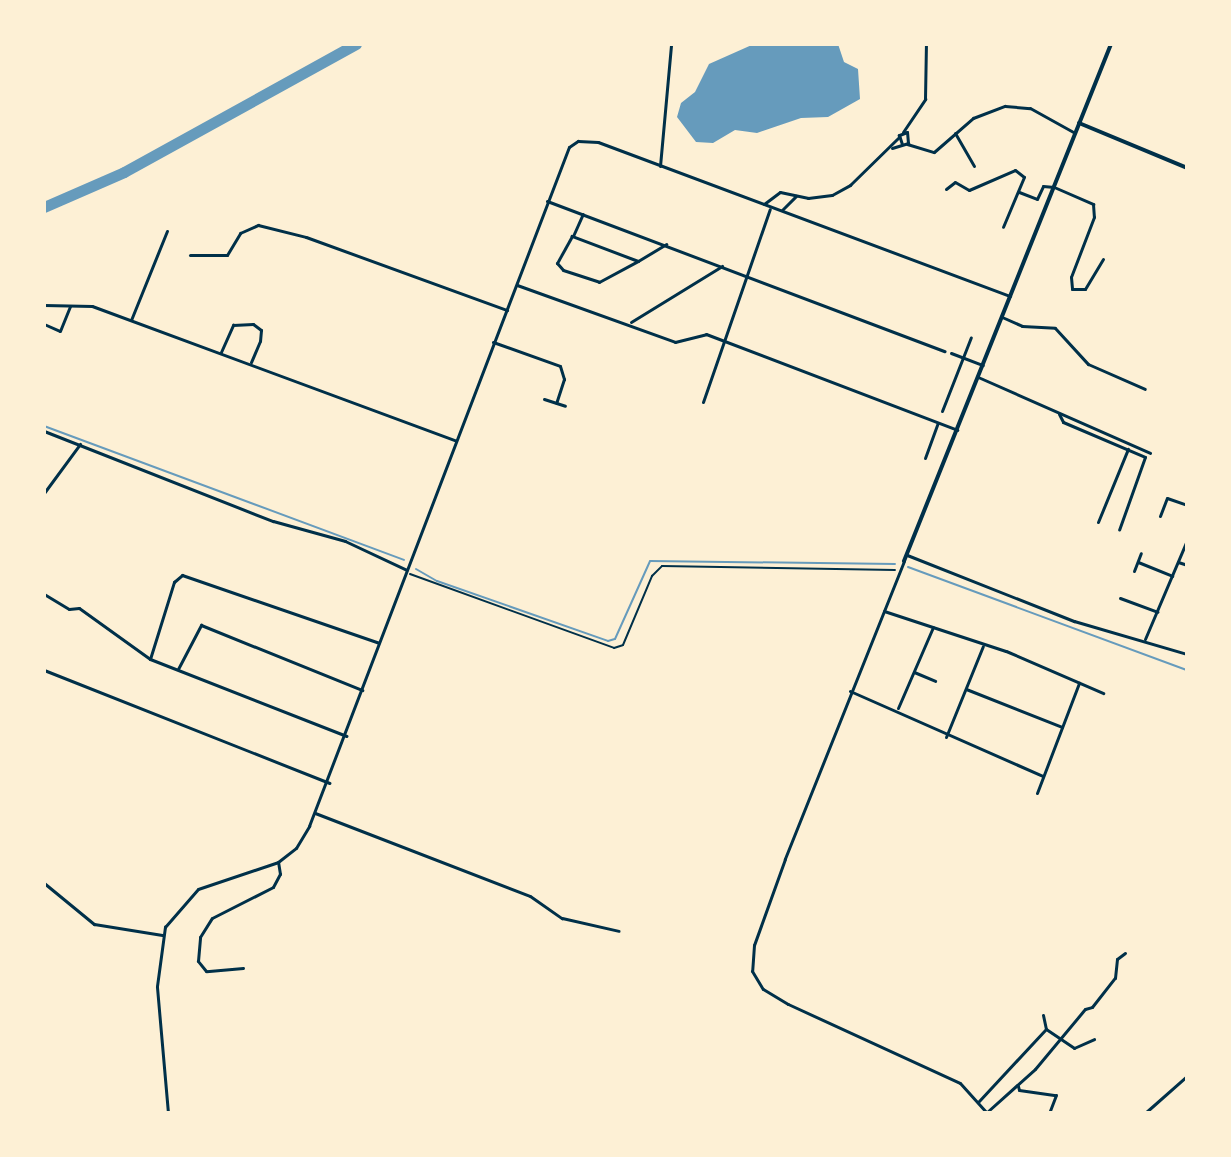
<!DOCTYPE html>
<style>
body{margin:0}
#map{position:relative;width:1231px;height:1157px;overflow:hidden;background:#fdf0d5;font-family:"Archivo Narrow",sans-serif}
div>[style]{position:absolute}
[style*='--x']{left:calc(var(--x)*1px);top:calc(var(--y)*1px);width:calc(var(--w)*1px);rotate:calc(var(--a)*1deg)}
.water>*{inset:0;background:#669bbc}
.stream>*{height:2px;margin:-1px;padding:0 1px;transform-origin:1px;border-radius:1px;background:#669bbc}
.river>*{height:11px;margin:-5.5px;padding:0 5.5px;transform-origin:5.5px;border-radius:5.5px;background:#669bbc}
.path>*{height:2px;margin:-1px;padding:0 1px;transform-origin:1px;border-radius:1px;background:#003049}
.minor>*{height:3px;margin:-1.5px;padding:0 1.5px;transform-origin:1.5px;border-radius:1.5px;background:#003049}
.tertiary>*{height:4px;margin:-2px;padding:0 2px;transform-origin:2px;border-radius:2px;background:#003049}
span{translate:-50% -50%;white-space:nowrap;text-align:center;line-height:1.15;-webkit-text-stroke:7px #fdf0d5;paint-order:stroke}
.frame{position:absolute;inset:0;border:46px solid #fdf0d5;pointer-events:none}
</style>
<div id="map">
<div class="water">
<i style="clip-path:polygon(754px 44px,838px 44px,844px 62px,858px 69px,860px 99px,828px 117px,801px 118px,757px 133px,735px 130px,713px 143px,696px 142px,677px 117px,681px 103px,695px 92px,709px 64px)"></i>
</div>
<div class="stream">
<i style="--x:44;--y:426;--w:384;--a:20.4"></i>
<i style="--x:908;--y:567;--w:297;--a:20.3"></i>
<i style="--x:416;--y:569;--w:24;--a:30"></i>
<i style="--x:437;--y:581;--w:181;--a:19.3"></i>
<i style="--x:608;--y:641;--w:7;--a:-16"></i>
<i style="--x:615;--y:639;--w:85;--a:-65.8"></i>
<i style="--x:650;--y:561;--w:245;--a:0.7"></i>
</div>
<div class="river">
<i style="--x:44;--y:207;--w:87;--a:-23.6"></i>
<i style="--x:124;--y:172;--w:265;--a:-28.9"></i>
</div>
<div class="path">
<i style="--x:410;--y:574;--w:217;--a:19.9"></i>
<i style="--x:614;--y:648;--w:9;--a:-18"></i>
<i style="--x:623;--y:645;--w:75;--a:-67.2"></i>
<i style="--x:652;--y:576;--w:14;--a:-45"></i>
<i style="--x:662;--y:566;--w:233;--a:1"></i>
</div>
<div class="minor">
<i style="--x:903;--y:132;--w:40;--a:-56"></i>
<i style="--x:925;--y:99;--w:55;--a:-89"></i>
<i style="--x:955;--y:133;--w:38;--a:60"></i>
<i style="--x:907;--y:144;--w:28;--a:17"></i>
<i style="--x:934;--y:152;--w:52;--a:-41.1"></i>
<i style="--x:973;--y:118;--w:34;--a:-21"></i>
<i style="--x:1005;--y:106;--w:25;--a:5"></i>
<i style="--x:1030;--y:108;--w:51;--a:29.1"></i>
<i style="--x:892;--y:148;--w:17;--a:-17"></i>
<i style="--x:908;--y:143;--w:11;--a:-95"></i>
<i style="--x:907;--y:132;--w:9;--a:159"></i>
<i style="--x:899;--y:135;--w:9;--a:72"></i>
<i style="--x:660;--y:166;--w:122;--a:-84.8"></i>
<i style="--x:946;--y:189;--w:11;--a:-38"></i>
<i style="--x:955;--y:182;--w:16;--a:30"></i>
<i style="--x:969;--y:190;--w:50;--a:-23.5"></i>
<i style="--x:1015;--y:170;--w:11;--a:38"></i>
<i style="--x:1024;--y:177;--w:54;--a:112.8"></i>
<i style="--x:1019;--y:192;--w:19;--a:21"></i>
<i style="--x:1037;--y:199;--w:14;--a:-65"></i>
<i style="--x:1043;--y:186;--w:11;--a:5"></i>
<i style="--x:1054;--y:187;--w:43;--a:23.6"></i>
<i style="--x:1093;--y:204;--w:13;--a:86"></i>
<i style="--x:1094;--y:217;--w:64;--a:111"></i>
<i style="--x:1071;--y:277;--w:12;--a:85"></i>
<i style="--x:1072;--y:289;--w:13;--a:0"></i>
<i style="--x:1085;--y:289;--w:35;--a:-59"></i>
<i style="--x:547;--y:201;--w:425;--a:20.7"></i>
<i style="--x:764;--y:204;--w:20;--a:-37"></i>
<i style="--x:780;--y:192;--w:29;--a:12"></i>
<i style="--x:808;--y:198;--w:24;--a:-7"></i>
<i style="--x:832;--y:195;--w:21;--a:-29"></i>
<i style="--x:850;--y:185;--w:69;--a:-44.4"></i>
<i style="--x:782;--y:210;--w:20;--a:-45"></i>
<i style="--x:573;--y:236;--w:24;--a:-66"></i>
<i style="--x:190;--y:255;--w:37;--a:0"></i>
<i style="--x:227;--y:255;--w:26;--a:-59"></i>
<i style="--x:240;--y:233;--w:20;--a:-24"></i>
<i style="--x:258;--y:225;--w:49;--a:14"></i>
<i style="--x:306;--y:237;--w:214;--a:20"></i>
<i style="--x:638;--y:261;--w:71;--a:-159.3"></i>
<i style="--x:572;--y:236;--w:31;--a:119"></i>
<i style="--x:557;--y:263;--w:9;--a:49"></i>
<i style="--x:563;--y:270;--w:38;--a:18"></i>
<i style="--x:599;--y:282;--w:44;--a:-28.3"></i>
<i style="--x:638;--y:261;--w:33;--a:-31"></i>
<i style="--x:517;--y:285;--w:168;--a:19.8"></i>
<i style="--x:675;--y:342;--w:32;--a:-14"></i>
<i style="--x:706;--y:334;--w:269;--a:20.9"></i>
<i style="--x:44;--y:305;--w:48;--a:1.2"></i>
<i style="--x:92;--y:306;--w:388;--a:20.3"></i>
<i style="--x:1002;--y:317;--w:22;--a:24"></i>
<i style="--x:1022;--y:326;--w:33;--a:3"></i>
<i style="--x:1055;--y:328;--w:49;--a:47.5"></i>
<i style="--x:1088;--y:364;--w:62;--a:23.7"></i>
<i style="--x:131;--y:320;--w:96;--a:-68"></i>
<i style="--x:631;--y:322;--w:107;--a:-31.6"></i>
<i style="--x:44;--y:324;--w:17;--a:24"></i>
<i style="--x:60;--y:331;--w:27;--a:-68"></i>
<i style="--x:493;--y:342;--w:71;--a:19.7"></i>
<i style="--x:560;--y:366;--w:14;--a:73"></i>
<i style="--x:564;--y:379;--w:25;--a:108"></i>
<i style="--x:221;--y:352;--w:30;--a:-66"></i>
<i style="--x:233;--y:325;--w:20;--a:-3"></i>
<i style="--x:253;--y:324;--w:10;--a:37"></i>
<i style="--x:261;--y:330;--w:11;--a:95"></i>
<i style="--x:260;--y:341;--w:23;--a:113"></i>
<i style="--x:951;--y:353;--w:34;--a:21"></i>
<i style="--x:978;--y:377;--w:188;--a:23.8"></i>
<i style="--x:544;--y:399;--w:22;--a:18"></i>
<i style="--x:703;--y:402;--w:204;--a:-70.9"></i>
<i style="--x:942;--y:411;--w:79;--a:-68.6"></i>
<i style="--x:1059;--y:414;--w:9;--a:63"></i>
<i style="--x:1063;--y:422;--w:89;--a:23.1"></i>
<i style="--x:1145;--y:457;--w:77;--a:109.6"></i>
<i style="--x:44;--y:431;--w:246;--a:21.5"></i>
<i style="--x:273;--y:521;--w:75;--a:15.5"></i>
<i style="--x:345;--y:541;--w:68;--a:25.1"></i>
<i style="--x:925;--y:458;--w:37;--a:-70"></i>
<i style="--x:44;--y:493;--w:61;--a:-53.7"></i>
<i style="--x:1160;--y:516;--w:19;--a:-69"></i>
<i style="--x:1167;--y:498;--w:21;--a:19"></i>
<i style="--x:1098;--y:522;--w:79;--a:-67.7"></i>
<i style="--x:907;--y:555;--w:180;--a:21.6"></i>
<i style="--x:1074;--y:621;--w:118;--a:16.3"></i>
<i style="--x:904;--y:561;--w:321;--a:111.8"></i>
<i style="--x:785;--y:859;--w:91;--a:109.8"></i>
<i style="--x:754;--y:945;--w:26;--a:94"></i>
<i style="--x:752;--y:971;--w:21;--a:59"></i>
<i style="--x:763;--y:989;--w:29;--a:31"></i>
<i style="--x:788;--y:1004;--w:189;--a:24.7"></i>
<i style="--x:960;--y:1083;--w:40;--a:48"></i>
<i style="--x:1138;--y:562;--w:37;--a:22"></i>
<i style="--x:1178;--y:562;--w:9;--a:18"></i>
<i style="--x:1134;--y:571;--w:19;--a:-69"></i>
<i style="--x:44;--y:594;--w:29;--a:31"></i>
<i style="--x:69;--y:609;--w:10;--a:-6"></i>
<i style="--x:79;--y:608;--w:87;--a:35.7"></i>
<i style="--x:150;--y:659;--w:81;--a:-72.7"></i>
<i style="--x:174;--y:582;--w:11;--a:-41"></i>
<i style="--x:182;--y:575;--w:208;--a:19"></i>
<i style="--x:1120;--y:598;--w:40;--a:20.2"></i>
<i style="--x:884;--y:611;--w:128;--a:18.2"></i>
<i style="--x:1006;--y:651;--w:106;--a:23.4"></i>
<i style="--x:1145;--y:639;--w:108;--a:-67"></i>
<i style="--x:150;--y:659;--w:211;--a:21.4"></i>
<i style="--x:178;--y:669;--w:50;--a:-62.4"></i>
<i style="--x:201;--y:625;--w:174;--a:22"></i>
<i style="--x:44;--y:670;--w:307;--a:21.6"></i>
<i style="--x:914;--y:672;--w:23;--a:23"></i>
<i style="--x:966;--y:689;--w:103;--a:21.6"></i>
<i style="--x:850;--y:691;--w:211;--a:23.8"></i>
<i style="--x:898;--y:708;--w:88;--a:-66.6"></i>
<i style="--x:946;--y:737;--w:98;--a:-67.9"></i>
<i style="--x:1037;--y:793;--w:118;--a:-69.1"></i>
<i style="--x:315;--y:813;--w:230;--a:21.1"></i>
<i style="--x:530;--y:896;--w:39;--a:35"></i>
<i style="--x:562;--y:918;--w:58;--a:12.8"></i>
<i style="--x:44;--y:883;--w:65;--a:39.4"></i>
<i style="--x:94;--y:924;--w:69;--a:9.2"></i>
<i style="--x:243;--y:968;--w:37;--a:175"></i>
<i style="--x:206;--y:971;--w:13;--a:-129"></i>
<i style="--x:198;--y:961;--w:24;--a:-85"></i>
<i style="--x:200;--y:937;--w:22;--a:-58"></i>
<i style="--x:212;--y:918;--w:68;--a:-26.9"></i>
<i style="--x:273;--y:887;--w:15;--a:-62"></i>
<i style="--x:280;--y:874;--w:12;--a:-99"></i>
<i style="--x:1043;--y:1015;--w:14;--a:78"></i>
<i style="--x:1046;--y:1029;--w:34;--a:34"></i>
<i style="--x:1074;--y:1048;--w:22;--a:-24"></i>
<i style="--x:1018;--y:1086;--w:4;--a:76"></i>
<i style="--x:1019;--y:1090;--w:37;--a:8"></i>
<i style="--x:1056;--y:1095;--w:19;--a:111"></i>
<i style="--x:979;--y:1101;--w:98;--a:-47.1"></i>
<i style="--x:987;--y:1112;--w:64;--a:-41.9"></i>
<i style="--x:1035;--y:1069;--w:78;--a:-50.2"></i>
<i style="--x:1085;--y:1009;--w:7;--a:-16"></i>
<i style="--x:1092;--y:1007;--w:37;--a:-52"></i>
<i style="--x:1115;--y:978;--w:19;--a:-84"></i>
<i style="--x:1117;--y:959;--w:10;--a:-37"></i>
<i style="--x:168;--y:1113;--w:127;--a:-95"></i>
<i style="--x:157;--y:986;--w:60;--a:-82.3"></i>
<i style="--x:165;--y:927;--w:50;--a:-49"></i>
<i style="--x:198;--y:889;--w:84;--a:-18.6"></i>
<i style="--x:278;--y:862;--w:23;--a:-38"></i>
<i style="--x:296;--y:848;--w:26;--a:-59"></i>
<i style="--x:309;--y:826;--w:727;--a:-69.05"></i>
<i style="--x:569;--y:147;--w:11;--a:-34"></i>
<i style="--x:578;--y:141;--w:20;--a:3"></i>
<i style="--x:598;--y:142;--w:440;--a:20.5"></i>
<i style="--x:1145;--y:1113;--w:56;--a:-41.4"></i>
</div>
<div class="tertiary">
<i style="--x:1079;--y:123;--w:117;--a:22.6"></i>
<i style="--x:904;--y:561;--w:557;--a:-68.18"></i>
</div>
<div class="frame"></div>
</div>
